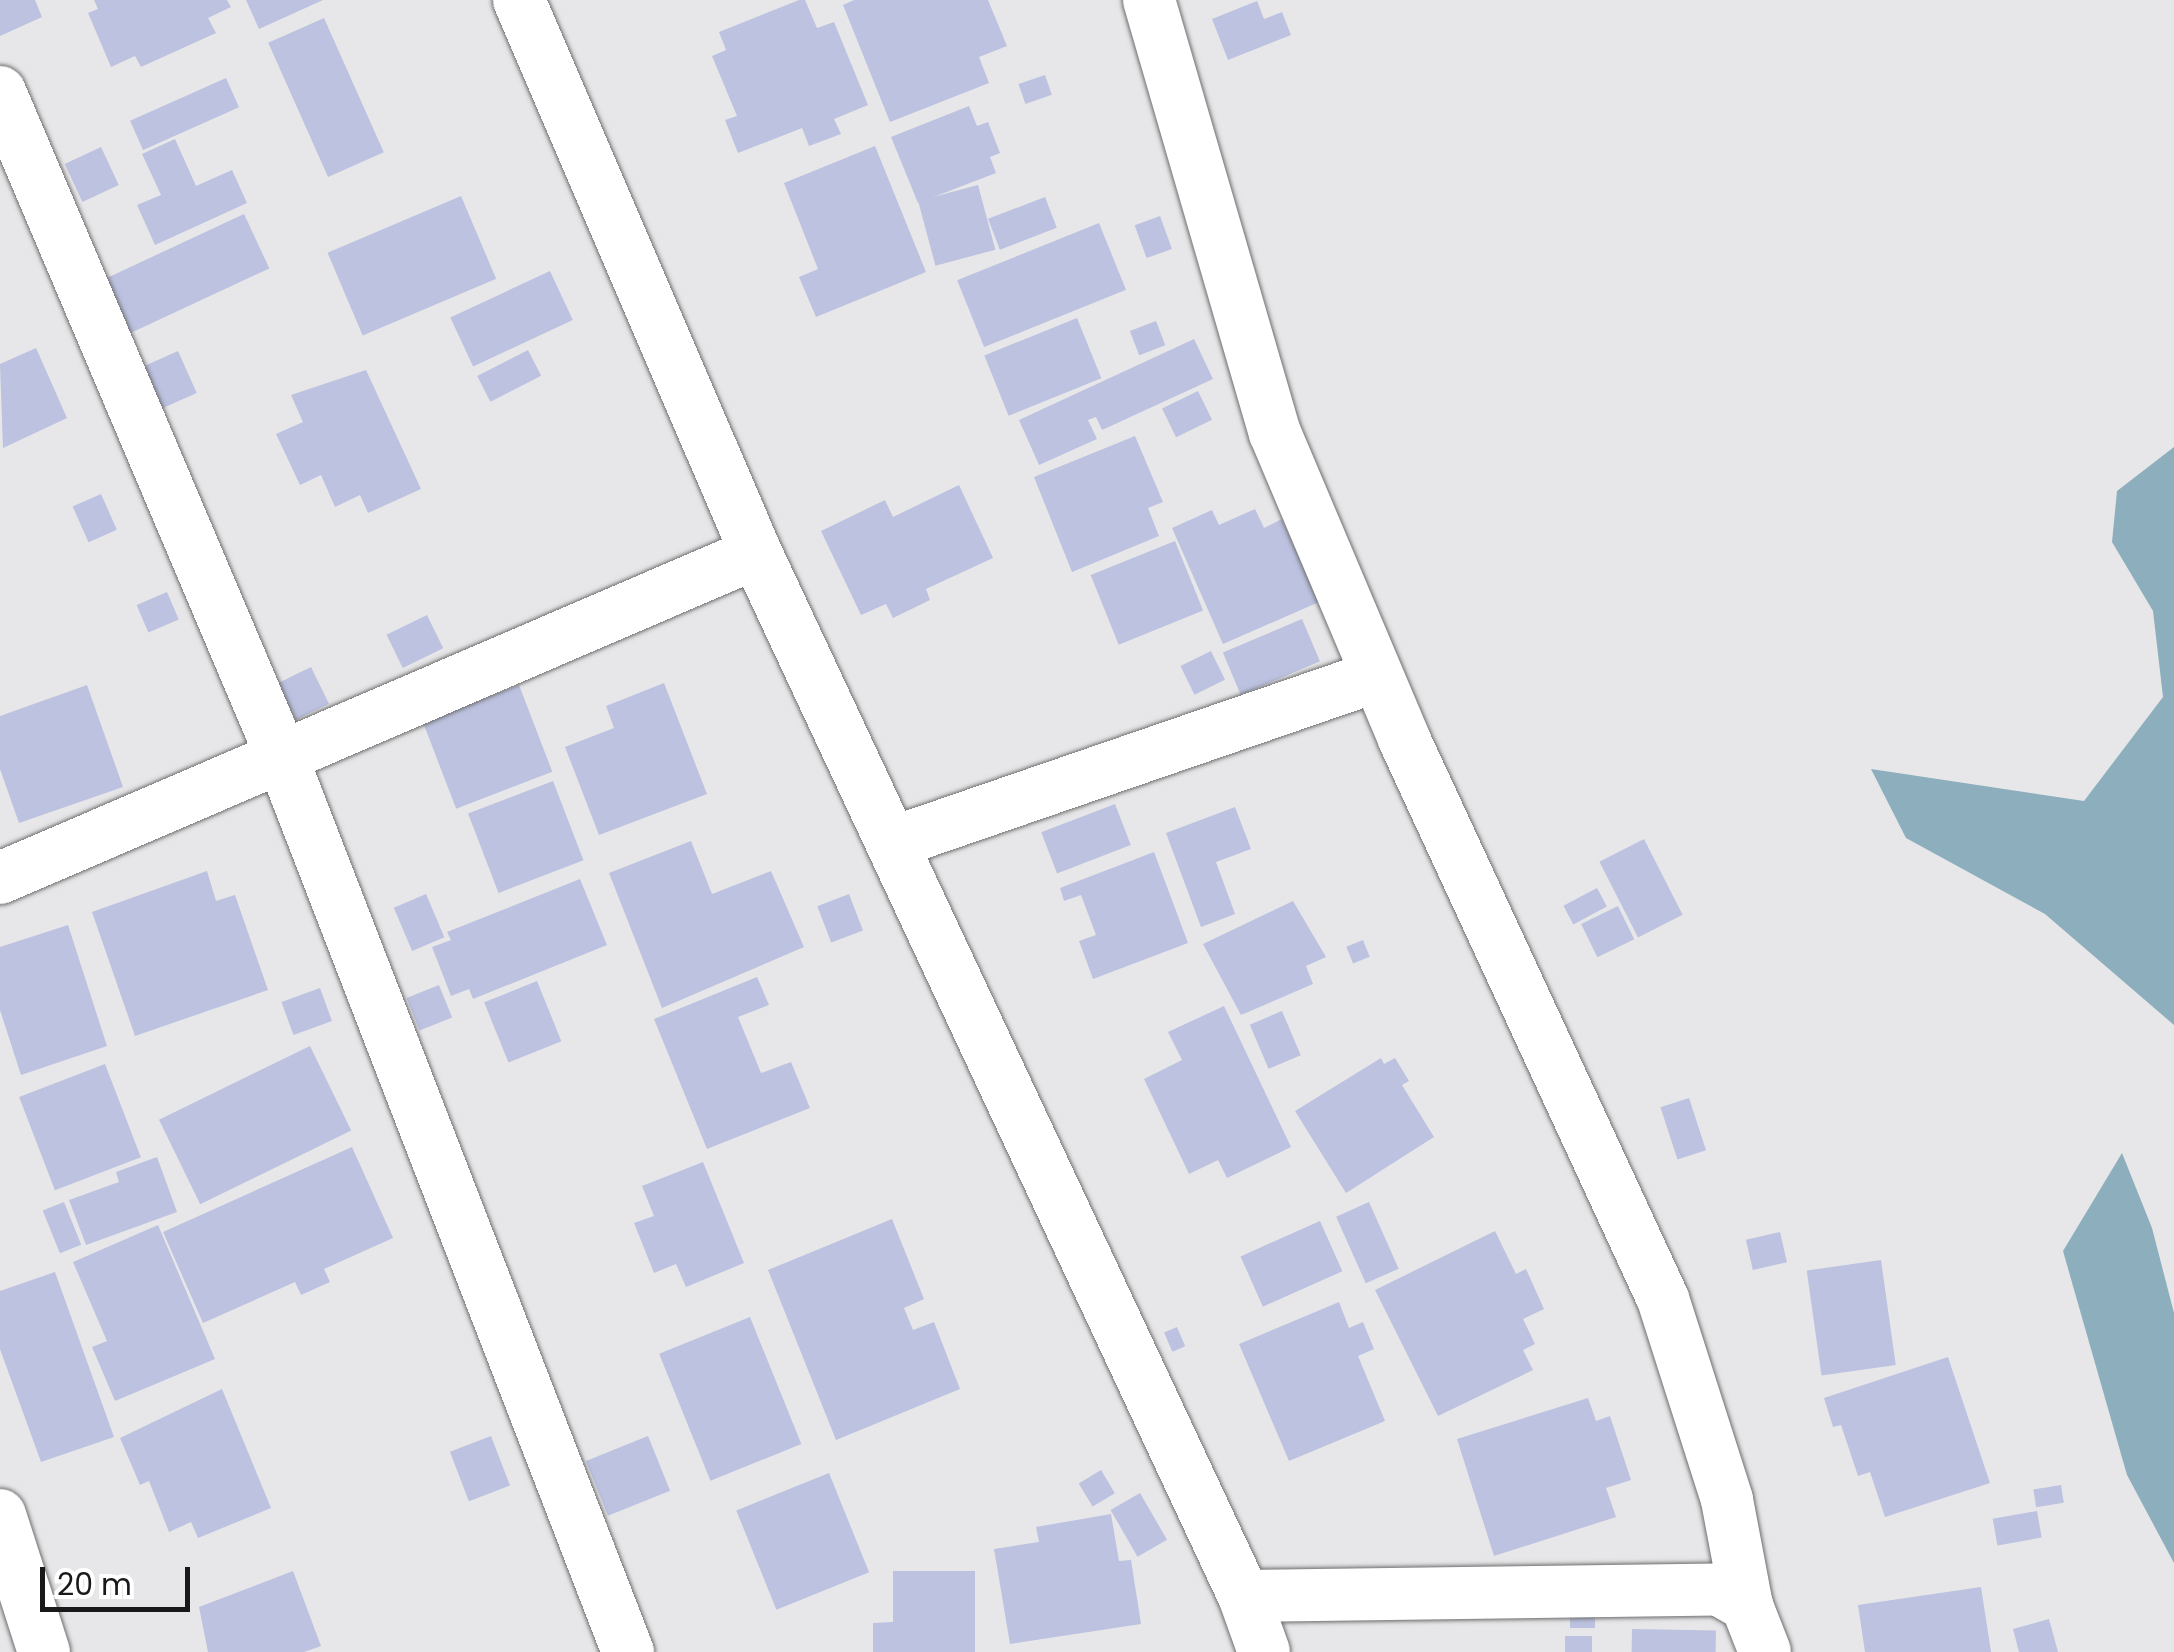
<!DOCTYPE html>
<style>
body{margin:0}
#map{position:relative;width:2174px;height:1652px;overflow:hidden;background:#e7e7e9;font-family:Poppins,sans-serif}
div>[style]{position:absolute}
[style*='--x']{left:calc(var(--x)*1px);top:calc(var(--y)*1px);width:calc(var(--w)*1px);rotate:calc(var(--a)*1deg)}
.water>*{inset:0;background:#8caebd}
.building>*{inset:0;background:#bcc2e0;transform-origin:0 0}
.roads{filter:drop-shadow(0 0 2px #6e6e6f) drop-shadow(0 0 2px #6e6e6f)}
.minor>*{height:52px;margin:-26px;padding:0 26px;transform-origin:26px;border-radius:26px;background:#fff}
span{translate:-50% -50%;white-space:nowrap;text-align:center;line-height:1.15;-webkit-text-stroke:9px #fff;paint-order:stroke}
.scale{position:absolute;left:40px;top:1567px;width:150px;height:45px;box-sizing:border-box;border:5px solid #19191a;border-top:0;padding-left:12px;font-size:30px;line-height:35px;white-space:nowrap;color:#19191a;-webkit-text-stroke:8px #fff;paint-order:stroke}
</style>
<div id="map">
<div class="water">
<i style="clip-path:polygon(2174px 447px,2174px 1025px,2045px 914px,1906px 838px,1871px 769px,2084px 801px,2163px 697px,2153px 611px,2112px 542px,2117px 491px)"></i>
<i style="clip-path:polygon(2122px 1153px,2152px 1228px,2174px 1313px,2174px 1563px,2127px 1475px,2063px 1251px)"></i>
</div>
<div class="building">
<i style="clip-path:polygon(0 0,35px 0,42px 17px,0 36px)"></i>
<i style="clip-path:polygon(94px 0,227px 0,231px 7px,208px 18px,216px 33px,141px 67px,135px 56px,111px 67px,88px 13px,98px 9px)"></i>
<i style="clip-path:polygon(246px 0,323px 0,259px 29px)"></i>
<i style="clip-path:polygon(799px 0,805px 0,817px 28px,834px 22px,868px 105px,834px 119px,841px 134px,809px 146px,802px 128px,738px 153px,725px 120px,737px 116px,712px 56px,726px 50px,719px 32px)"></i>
<i style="clip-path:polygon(854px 0,988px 0,1007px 46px,979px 57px,989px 83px,890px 122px,843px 5px)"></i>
<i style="clip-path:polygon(1257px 1px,1264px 19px,1282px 12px,1291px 35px,1228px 60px,1212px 19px)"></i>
<i style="left:324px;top:18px;width:147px;height:61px;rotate:66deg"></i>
<i style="left:1045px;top:75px;width:21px;height:28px;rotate:71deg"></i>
<i style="left:226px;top:78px;width:32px;height:105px;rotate:66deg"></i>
<i style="clip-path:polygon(969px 106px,977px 126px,988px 122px,1000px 153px,990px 157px,996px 173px,918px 203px,891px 137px)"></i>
<i style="clip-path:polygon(175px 139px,196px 186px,232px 170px,247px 203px,155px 245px,137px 205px,161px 195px,142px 154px)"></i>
<i style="clip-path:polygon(875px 146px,926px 272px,816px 317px,799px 277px,818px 269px,784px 183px)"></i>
<i style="left:101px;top:147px;width:42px;height:40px;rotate:65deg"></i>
<i style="left:978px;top:185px;width:67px;height:62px;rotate:75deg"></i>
<i style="left:461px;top:196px;width:90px;height:145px;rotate:67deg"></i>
<i style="left:1045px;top:197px;width:33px;height:61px;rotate:69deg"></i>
<i style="left:244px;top:214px;width:60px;height:156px;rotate:65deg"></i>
<i style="left:1160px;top:216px;width:35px;height:27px;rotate:70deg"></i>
<i style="left:1099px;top:223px;width:72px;height:153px;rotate:68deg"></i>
<i style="left:550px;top:271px;width:54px;height:110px;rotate:65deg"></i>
<i style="left:1077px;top:318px;width:65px;height:100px;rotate:68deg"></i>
<i style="left:1156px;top:321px;width:26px;height:28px;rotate:69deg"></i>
<i style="clip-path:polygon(1194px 339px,1213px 379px,1102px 430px,1096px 417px,1088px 420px,1097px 439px,1039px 465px,1019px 420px)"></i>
<i style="clip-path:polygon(36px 348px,67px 418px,3px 448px,0 364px)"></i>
<i style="left:528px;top:350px;width:29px;height:57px;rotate:63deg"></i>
<i style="left:178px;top:351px;width:46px;height:46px;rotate:66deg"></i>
<i style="clip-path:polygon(366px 370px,421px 489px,368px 513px,360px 495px,335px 507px,321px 475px,300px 485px,276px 434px,303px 422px,291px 395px)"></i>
<i style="left:1198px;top:391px;width:32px;height:40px;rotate:64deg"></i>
<i style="clip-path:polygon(1135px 436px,1163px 502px,1148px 508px,1159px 536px,1072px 572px,1034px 477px)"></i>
<i style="clip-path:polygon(959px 485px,993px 558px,926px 589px,930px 600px,893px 618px,886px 604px,861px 615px,821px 531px,885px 500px,893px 517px)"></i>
<i style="left:101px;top:494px;width:39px;height:31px;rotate:66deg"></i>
<i style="clip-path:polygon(1255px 509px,1264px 528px,1282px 519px,1319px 602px,1223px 644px,1172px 528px,1212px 510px,1219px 525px)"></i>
<i style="left:1175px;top:541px;width:75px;height:91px;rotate:68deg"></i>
<i style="left:167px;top:592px;width:30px;height:33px;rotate:67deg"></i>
<i style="left:427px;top:615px;width:37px;height:45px;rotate:64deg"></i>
<i style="left:1302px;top:619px;width:46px;height:86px;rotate:67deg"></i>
<i style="left:1211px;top:651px;width:32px;height:34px;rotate:64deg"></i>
<i style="left:311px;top:667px;width:41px;height:37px;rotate:64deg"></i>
<i style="clip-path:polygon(664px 683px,707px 794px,599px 835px,565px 747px,614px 728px,606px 706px)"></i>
<i style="clip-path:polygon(87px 685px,123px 787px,19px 823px,0 769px,0 716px)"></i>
<i style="left:519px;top:685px;width:93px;height:103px;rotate:69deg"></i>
<i style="left:553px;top:781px;width:85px;height:91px;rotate:69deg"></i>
<i style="left:1115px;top:804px;width:44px;height:79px;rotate:69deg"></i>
<i style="clip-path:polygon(1235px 807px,1251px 849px,1216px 862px,1235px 914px,1201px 927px,1166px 833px)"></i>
<i style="left:1644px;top:839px;width:85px;height:50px;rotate:63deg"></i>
<i style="clip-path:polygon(691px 841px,712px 894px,771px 871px,804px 947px,662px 1008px,609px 873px)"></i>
<i style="clip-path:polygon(1154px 852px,1188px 943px,1093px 979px,1079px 941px,1096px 935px,1081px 895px,1064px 901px,1060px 888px)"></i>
<i style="clip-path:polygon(207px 871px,216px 901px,235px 895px,268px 990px,135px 1036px,92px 912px)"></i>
<i style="clip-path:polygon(580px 879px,607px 945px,473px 999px,469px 989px,451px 996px,432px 947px,451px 940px,447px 932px)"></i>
<i style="left:1597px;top:888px;width:21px;height:38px;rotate:62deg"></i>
<i style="left:426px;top:894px;width:47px;height:35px;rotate:67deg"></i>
<i style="left:849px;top:894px;width:39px;height:34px;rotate:69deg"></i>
<i style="clip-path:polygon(1293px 901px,1326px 957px,1306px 966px,1313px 984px,1241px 1015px,1203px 944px)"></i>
<i style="left:1618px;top:906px;width:37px;height:41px;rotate:64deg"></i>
<i style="clip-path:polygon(68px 925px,107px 1046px,21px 1075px,0 1010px,0 947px)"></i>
<i style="left:1363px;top:940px;width:18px;height:18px;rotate:68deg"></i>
<i style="clip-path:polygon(757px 977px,769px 1005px,738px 1017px,761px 1073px,791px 1062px,810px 1108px,707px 1149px,654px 1019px)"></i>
<i style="left:537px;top:981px;width:65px;height:57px;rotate:68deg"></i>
<i style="left:439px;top:985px;width:35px;height:35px;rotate:68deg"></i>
<i style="left:320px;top:988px;width:35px;height:41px;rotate:70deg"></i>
<i style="clip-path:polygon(1224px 1006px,1291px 1147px,1227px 1178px,1218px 1160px,1189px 1174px,1144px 1079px,1182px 1060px,1168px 1032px)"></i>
<i style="left:1282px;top:1011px;width:48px;height:35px;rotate:67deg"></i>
<i style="left:310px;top:1046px;width:94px;height:168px;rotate:64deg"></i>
<i style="clip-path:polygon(1381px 1058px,1384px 1064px,1395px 1058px,1409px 1081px,1402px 1085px,1434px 1137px,1346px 1193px,1295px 1111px)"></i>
<i style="left:105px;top:1064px;width:100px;height:92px;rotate:69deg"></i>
<i style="left:1689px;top:1098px;width:55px;height:30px;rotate:72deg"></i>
<i style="clip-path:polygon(352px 1147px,393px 1238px,324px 1269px,330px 1282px,301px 1295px,295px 1282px,203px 1323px,163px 1232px)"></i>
<i style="clip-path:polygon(157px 1157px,177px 1212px,86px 1245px,69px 1200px,119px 1182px,116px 1172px)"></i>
<i style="clip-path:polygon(703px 1162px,744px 1263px,686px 1287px,676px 1264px,654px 1273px,634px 1223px,654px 1216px,642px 1186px)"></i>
<i style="left:64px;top:1202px;width:46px;height:23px;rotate:68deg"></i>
<i style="left:1369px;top:1202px;width:73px;height:36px;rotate:66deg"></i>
<i style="clip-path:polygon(892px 1219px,924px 1299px,904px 1308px,913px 1330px,934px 1322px,960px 1389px,836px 1440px,768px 1270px)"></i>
<i style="left:1320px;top:1221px;width:55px;height:87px;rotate:66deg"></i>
<i style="clip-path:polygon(158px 1225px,215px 1359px,115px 1401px,92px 1347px,107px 1341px,73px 1262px)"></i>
<i style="clip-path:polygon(1495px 1231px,1516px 1274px,1526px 1269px,1544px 1309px,1523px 1319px,1535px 1344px,1523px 1350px,1533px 1370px,1438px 1416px,1375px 1290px)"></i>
<i style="left:1780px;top:1232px;width:31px;height:35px;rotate:77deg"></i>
<i style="left:1881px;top:1260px;width:106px;height:75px;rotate:82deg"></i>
<i style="clip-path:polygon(55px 1272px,114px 1437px,41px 1462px,0 1349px,0 1291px)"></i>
<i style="clip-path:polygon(1339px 1302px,1349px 1328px,1363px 1322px,1374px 1349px,1358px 1356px,1385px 1421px,1289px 1461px,1239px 1344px)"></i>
<i style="left:750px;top:1317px;width:137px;height:98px;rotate:68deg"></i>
<i style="left:1177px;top:1327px;width:21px;height:14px;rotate:67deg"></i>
<i style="clip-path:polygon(1948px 1357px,1990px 1483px,1885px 1517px,1870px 1472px,1858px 1476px,1841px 1425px,1833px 1427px,1824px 1398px)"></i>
<i style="clip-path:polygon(222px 1389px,271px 1508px,198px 1538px,191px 1522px,169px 1532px,149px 1481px,140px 1485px,120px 1438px)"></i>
<i style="clip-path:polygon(1588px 1398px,1596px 1421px,1610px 1416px,1631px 1480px,1606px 1488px,1616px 1517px,1494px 1556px,1457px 1439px)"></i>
<i style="left:491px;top:1436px;width:53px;height:44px;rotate:69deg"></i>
<i style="left:648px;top:1436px;width:59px;height:67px;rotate:68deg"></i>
<i style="left:1101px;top:1470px;width:27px;height:26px;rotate:59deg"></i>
<i style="left:829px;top:1473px;width:107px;height:100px;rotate:68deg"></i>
<i style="left:2061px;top:1485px;width:18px;height:28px;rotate:81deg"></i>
<i style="left:1140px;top:1493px;width:54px;height:34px;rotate:60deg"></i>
<i style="left:2037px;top:1511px;width:27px;height:45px;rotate:80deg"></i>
<i style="clip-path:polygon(1111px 1514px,1119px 1561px,1131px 1560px,1141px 1624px,1010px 1644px,994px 1549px,1039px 1542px,1036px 1527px)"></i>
<i style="clip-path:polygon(293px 1571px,321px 1646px,304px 1652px,208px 1652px,199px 1607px)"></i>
<i style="clip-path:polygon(893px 1571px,975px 1571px,975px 1652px,873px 1652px,873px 1623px,893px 1622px)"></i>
<i style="clip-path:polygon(1981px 1587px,1991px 1652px,1865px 1652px,1858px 1605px)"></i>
<i style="left:1570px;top:1612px;width:25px;height:16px"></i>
<i style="clip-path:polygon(2049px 1619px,2058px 1652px,2019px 1652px,2013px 1629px)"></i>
<i style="left:1632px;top:1629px;width:84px;height:23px;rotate:1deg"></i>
<i style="left:1565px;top:1636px;width:27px;height:16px"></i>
</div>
<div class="roads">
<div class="minor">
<i style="--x:519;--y:0;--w:602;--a:66.8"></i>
<i style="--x:756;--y:553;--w:1152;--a:64.93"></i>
<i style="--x:1244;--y:1596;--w:59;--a:70.3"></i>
<i style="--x:1149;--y:0;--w:451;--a:73.8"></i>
<i style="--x:1275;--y:433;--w:332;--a:67.1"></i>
<i style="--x:1404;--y:739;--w:617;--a:65.18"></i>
<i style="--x:1663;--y:1299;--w:211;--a:72.3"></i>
<i style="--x:1727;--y:1500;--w:108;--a:79.3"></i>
<i style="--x:0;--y:92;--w:720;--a:67.03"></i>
<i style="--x:281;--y:755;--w:962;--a:68.85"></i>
<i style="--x:892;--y:843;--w:513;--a:-19"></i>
<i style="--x:0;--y:878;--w:823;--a:-23.26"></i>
<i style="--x:0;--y:1515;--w:144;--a:72.2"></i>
<i style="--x:1244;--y:1596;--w:474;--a:-0.8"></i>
<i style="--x:1718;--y:1589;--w:34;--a:30"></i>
<i style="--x:1747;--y:1606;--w:49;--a:68.6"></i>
</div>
</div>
<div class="scale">20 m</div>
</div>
